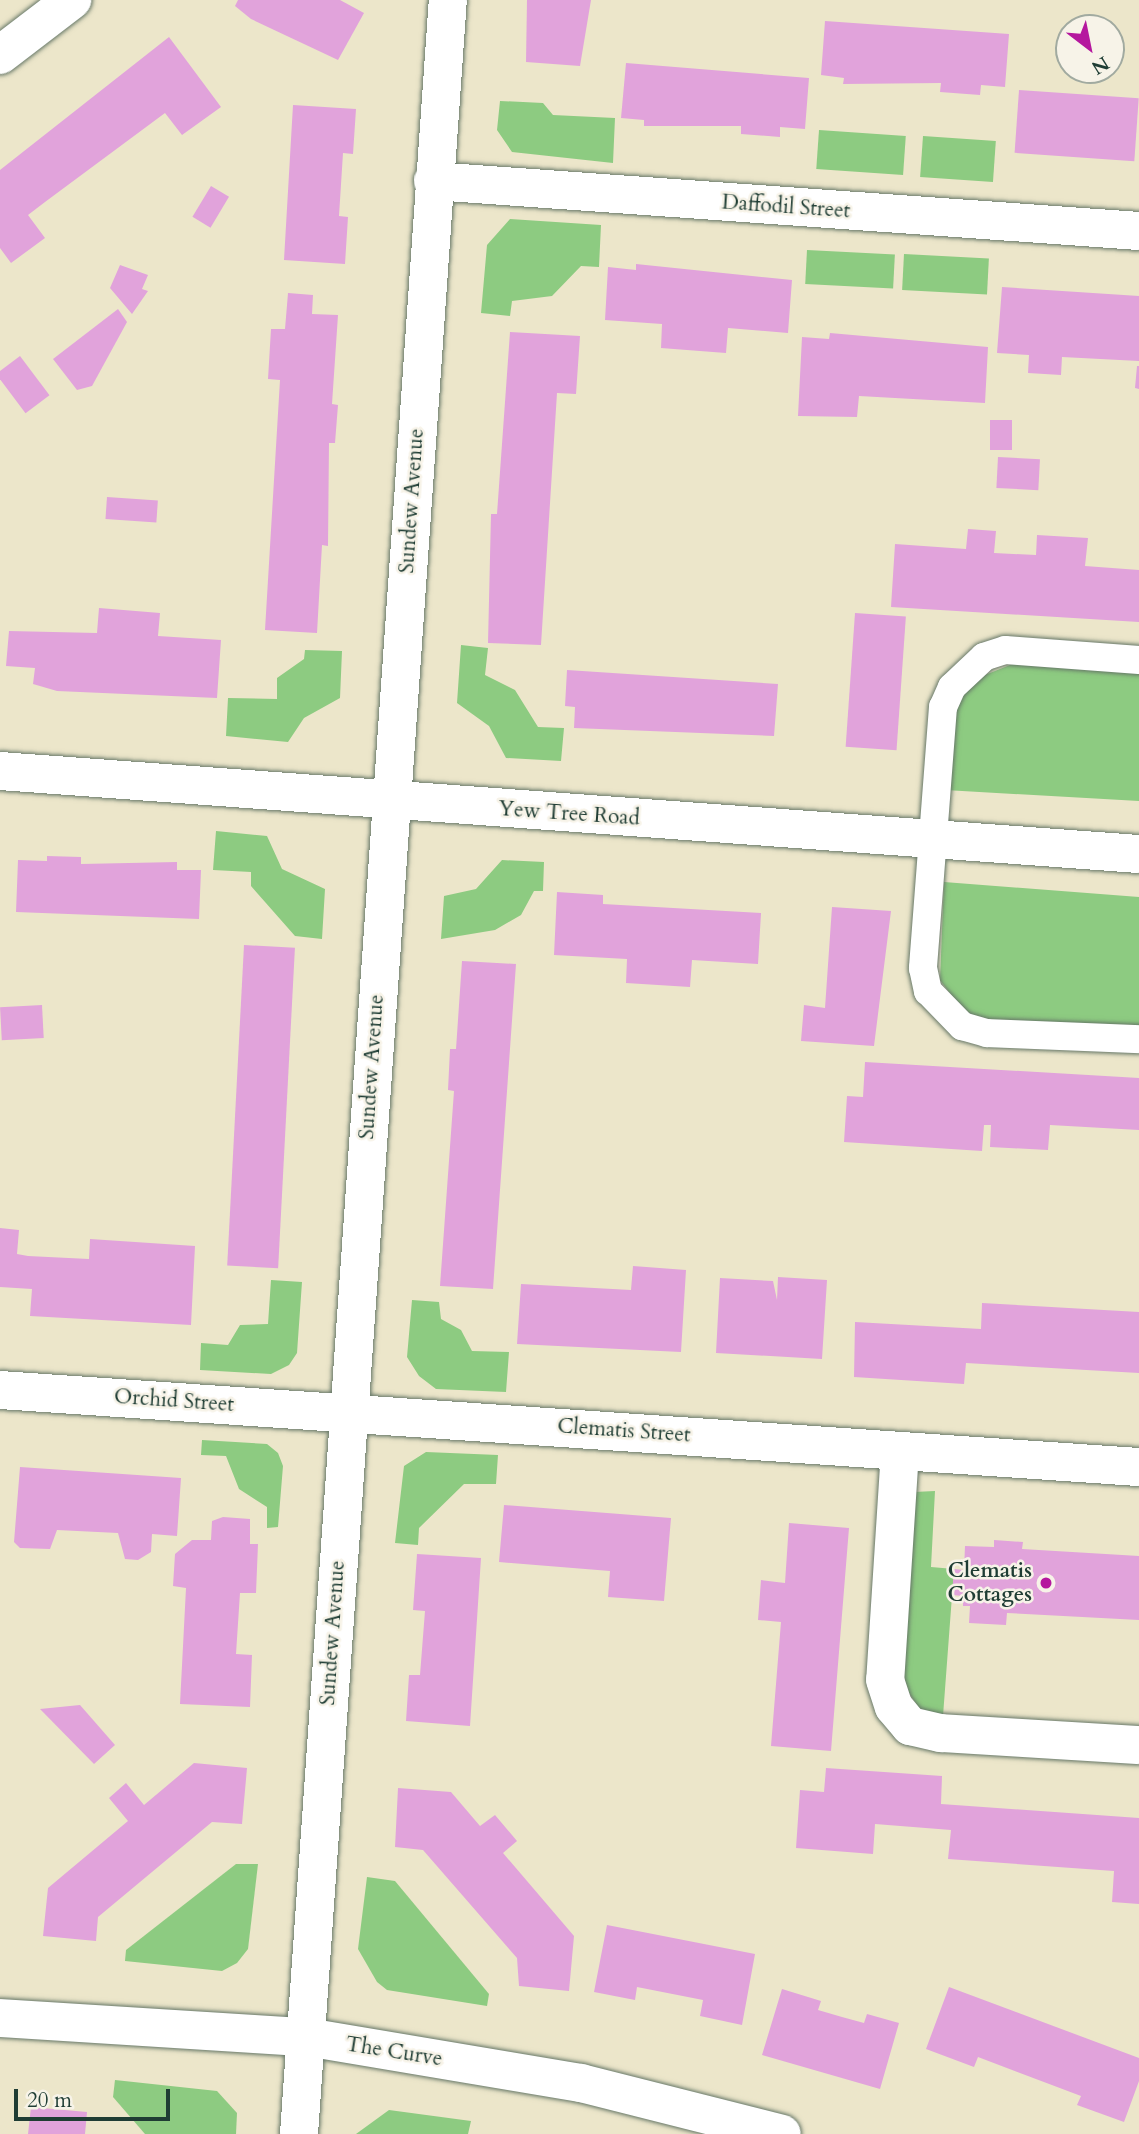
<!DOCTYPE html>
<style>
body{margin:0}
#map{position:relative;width:1139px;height:2134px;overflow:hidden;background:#ece6ca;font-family:Cardo,serif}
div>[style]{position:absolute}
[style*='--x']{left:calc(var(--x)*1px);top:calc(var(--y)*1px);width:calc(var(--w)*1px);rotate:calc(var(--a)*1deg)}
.green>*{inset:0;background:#8dcb81;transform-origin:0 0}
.building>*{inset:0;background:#e1a3db;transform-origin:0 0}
.roads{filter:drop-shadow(0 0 2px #677868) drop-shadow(0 0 2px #677868)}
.service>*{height:28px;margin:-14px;padding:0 14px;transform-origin:14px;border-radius:14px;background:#fff}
.minor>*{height:38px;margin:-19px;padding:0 19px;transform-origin:19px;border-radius:19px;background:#fff}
.dots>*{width:19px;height:19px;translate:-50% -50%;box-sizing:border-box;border:4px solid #f7f3e8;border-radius:50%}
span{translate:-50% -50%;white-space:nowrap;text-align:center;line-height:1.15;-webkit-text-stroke:5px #f7f3e8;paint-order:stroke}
.street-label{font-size:21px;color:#1f3d34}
.poi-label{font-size:21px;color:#1f3d34;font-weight:700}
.right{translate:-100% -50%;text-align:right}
.north{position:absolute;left:1055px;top:14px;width:70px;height:70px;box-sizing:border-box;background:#f7f3e8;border:2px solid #a1aaa0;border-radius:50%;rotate:148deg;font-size:19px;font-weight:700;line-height:28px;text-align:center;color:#1f3d34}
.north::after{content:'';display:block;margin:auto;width:24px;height:32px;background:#b5179e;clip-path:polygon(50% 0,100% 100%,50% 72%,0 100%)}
.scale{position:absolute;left:14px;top:2089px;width:156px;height:32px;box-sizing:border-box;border:4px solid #1f3d34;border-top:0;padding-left:9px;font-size:21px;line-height:24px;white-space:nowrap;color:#1f3d34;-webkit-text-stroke:5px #f7f3e8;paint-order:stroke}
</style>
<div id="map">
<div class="green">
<i style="clip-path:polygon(500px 101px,543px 103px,553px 115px,615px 118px,613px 163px,512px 152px,497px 130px)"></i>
<i style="left:819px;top:130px;width:87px;height:39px;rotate:4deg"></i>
<i style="left:923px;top:136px;width:73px;height:41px;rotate:4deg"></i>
<i style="clip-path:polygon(510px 219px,601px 225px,599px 267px,581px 266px,552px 296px,512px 301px,510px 316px,481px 313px,487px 245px)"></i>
<i style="left:807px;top:250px;width:88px;height:34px;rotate:3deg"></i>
<i style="left:904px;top:254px;width:85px;height:36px;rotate:3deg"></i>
<i style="clip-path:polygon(461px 645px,488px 648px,485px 675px,515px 690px,538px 727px,564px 728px,561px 761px,506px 758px,489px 726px,457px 703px)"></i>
<i style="clip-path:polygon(305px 650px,342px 651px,340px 698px,304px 718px,288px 742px,226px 736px,228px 698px,277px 699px,277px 678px,304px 659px)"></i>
<i style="clip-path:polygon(1015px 663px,1139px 670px,1139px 801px,945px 790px,949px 730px,959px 700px,980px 677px)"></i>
<i style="clip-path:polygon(216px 831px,267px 836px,282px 869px,325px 889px,322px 939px,295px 936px,251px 886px,251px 872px,213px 870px)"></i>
<i style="clip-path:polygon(502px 860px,544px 862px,543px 891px,534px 891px,521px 915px,495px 930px,441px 939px,444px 896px,476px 889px)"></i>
<i style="clip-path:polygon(944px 882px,1139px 897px,1139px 1031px,970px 1020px,940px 980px)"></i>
<i style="clip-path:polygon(271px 1280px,302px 1282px,297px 1353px,289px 1365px,271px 1374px,200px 1370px,201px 1343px,228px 1345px,240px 1325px,268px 1324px)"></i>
<i style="clip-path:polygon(412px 1300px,439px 1302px,441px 1319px,461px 1330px,472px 1351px,509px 1352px,506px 1392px,436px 1389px,419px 1376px,407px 1357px)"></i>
<i style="clip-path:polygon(202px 1440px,267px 1444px,278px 1453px,283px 1466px,278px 1527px,267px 1528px,267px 1507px,239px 1489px,226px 1456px,201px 1455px)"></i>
<i style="clip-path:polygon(426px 1452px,498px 1455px,496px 1484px,464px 1484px,419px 1528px,418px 1545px,395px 1543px,404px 1466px)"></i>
<i style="clip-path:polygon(935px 1491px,931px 1567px,954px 1569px,943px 1716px,921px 1711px,901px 1681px,914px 1492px)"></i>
<i style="clip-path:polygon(236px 1864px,258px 1864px,248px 1949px,237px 1963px,222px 1971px,125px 1961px,126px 1950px)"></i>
<i style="clip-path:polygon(367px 1877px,395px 1881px,489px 1994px,487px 2006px,387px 1990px,377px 1982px,358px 1949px)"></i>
<i style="clip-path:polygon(115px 2080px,217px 2091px,237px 2113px,236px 2134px,145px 2134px,113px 2097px)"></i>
<i style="clip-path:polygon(389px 2110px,471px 2121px,468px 2134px,356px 2134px)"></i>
</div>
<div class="building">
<i style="clip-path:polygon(238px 0,340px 0,364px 13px,338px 60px,251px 19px,235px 6px)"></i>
<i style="clip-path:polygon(527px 0,591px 0,580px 66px,526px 62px)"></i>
<i style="clip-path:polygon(825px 21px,1009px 34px,1005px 87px,981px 85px,980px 95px,940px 92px,941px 83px,843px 84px,844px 78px,821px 75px)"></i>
<i style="clip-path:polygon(169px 37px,221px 107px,182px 135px,165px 113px,45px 202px,28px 215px,45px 238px,11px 263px,0 248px,0 170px)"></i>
<i style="clip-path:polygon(626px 63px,809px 78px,805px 129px,780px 127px,780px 137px,741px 134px,741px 126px,644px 126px,644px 120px,621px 118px)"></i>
<i style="left:1019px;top:90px;width:120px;height:63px;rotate:4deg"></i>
<i style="clip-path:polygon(293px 105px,356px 109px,353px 154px,343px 153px,339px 216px,348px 217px,345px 264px,284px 260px)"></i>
<i style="left:211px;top:186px;width:21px;height:36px;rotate:31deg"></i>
<i style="clip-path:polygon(636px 264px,792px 280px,788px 333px,728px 328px,726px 353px,661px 348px,662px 324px,605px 320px,608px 267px,636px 270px)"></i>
<i style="clip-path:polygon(120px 265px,148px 275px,142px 289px,148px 291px,132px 314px,110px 288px)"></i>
<i style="clip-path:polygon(1002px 287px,1139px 296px,1139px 361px,1062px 357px,1061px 375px,1028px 373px,1029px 355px,997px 353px)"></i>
<i style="clip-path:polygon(288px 293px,313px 295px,312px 314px,338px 315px,332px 404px,338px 405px,335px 443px,329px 443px,328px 546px,322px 545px,317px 633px,265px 630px,280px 380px,268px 379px,271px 329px,285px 329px)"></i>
<i style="clip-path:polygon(118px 309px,127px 322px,92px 386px,77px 390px,53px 359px)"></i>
<i style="clip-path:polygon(510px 332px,580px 336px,576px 394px,557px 393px,541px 645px,488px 643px,491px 514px,497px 514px)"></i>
<i style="clip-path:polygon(830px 333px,988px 347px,985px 403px,859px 396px,857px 417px,798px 416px,802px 337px,829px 339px)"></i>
<i style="left:20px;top:356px;width:49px;height:30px;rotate:53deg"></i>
<i style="clip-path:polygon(1137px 366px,1139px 366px,1139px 389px,1135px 388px)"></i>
<i style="left:990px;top:420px;width:22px;height:30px"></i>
<i style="left:998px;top:457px;width:42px;height:31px;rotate:3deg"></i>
<i style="left:107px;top:497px;width:51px;height:22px;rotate:4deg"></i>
<i style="clip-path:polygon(968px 529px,996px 531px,994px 553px,1036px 555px,1037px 535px,1088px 538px,1085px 566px,1139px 570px,1139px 622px,891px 607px,895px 544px,966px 549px)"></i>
<i style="clip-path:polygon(99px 608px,160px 613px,158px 636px,221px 640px,217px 698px,57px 691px,33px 684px,35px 668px,6px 666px,9px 631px,97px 633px)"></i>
<i style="left:855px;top:613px;width:51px;height:134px;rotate:4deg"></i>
<i style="clip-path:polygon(567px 670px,778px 684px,774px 736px,574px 728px,575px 707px,565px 706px)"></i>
<i style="clip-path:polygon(47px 856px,81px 857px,81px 864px,177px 862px,177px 870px,201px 870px,199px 919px,16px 912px,18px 860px,47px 861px)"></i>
<i style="clip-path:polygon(557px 892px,603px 895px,603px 904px,761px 913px,758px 964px,692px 960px,690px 987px,626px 983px,627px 959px,554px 955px)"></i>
<i style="clip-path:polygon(832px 907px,891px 911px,874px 1046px,801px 1041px,804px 1005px,825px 1008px)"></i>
<i style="left:244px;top:945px;width:51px;height:321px;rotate:3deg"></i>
<i style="clip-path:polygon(462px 961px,516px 964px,493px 1289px,440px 1286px,454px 1091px,448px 1090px,450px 1049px,456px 1049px)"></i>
<i style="left:42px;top:1005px;width:33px;height:42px;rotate:87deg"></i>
<i style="clip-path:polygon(865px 1062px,1139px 1078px,1139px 1130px,1050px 1125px,1048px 1150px,990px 1147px,991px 1125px,984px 1125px,982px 1151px,844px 1142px,847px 1096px,863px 1097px)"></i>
<i style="clip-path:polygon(0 1228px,19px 1230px,17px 1254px,28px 1256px,89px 1259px,90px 1239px,195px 1246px,191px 1325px,30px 1316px,32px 1289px,0 1287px)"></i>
<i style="clip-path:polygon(633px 1266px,686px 1270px,681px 1352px,517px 1344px,521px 1284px,631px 1290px)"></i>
<i style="clip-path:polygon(778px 1277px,827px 1280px,822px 1359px,716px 1353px,720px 1278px,773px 1281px,777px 1300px)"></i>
<i style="clip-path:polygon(982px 1303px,1139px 1312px,1139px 1373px,966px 1363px,964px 1384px,854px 1377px,855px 1322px,981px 1329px)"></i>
<i style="clip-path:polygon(20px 1467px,181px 1478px,177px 1536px,152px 1534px,151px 1552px,138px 1560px,125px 1559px,118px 1533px,57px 1530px,50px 1549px,20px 1548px,14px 1542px)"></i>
<i style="clip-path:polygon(504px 1505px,671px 1518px,664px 1601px,608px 1597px,610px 1571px,499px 1562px)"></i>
<i style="clip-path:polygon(223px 1517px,250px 1519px,250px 1544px,258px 1544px,256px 1593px,240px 1593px,236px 1654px,252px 1655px,250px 1707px,180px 1704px,186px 1588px,173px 1586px,175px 1554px,192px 1540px,211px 1540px,212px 1521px)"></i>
<i style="clip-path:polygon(789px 1523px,849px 1528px,831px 1751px,771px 1746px,781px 1622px,758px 1620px,761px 1580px,785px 1583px)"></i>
<i style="clip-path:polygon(994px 1540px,1023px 1542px,1022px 1549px,1139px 1556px,1139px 1620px,1007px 1613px,1006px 1625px,969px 1623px,970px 1606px,963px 1606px,963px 1596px,952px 1595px,954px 1569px,964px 1570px,965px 1546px,994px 1547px)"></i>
<i style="clip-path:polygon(417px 1554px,481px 1558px,470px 1726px,406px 1721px,409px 1675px,420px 1675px,425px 1611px,413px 1610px)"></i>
<i style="clip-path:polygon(80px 1705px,115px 1745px,94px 1764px,40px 1709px)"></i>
<i style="clip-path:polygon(194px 1763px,247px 1768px,242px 1824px,212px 1822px,98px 1917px,96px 1941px,43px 1936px,48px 1888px,128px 1821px,109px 1798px,126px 1783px,144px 1805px)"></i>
<i style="clip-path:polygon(826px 1768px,942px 1776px,941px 1804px,1139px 1818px,1139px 1904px,1112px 1902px,1114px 1871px,948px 1859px,951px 1830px,875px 1824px,873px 1854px,796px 1848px,800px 1790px,824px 1792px)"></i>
<i style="clip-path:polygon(398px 1788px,451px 1792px,480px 1826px,495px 1815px,517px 1841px,503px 1853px,574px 1936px,569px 1991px,519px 1986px,517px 1958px,423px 1850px,395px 1847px)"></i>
<i style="clip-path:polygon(607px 1925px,755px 1954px,742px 2025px,700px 2016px,703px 2000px,637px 1987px,635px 2000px,594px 1992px)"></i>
<i style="clip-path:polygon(949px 1987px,1139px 2058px,1139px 2081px,1124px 2122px,1077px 2105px,1081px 2096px,978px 2057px,974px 2067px,926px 2049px)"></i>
<i style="clip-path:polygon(782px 1989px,821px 2001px,818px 2010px,842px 2017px,864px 2023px,867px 2014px,899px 2023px,880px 2089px,762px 2055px)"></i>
<i style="clip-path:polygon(31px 2107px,87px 2112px,85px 2134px,28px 2134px)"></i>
</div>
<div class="roads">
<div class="service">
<i style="--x:1139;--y:660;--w:134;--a:-175.7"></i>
<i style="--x:1005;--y:650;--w:22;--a:162"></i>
<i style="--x:984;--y:657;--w:44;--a:136.8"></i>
<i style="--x:952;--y:687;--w:22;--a:114"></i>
<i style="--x:943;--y:707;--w:262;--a:94.4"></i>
<i style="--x:923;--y:968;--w:24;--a:78"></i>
<i style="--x:928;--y:991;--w:49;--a:45.8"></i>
<i style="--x:962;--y:1026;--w:26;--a:16"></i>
<i style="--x:987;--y:1033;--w:152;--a:2.3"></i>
</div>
<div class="minor">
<i style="--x:0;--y:55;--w:91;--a:-37.4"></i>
<i style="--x:433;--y:181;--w:708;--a:4.05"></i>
<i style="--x:0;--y:771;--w:1142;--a:4.17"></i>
<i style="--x:0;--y:1390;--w:1142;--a:3.87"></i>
<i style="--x:900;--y:1451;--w:229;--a:93.7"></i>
<i style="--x:885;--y:1680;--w:28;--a:72"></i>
<i style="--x:894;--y:1707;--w:25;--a:50"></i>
<i style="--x:910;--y:1726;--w:32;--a:13"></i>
<i style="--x:941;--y:1733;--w:198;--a:3.5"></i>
<i style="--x:0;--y:2018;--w:307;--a:3.6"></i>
<i style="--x:306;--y:2037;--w:279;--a:9.5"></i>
<i style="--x:581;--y:2083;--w:207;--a:14.2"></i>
<i style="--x:299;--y:2134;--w:2139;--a:-86.01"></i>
</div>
</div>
<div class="dots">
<i style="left:1046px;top:1583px;background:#b5179e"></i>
</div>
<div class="street-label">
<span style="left:786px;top:207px;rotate:4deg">Daffodil Street</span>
<span style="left:412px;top:501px;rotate:-86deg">Sundew Avenue</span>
<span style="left:569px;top:814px;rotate:4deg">Yew Tree Road</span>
<span style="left:372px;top:1067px;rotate:-86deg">Sundew Avenue</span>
<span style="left:174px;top:1401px;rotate:4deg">Orchid Street</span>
<span style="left:624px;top:1431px;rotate:4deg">Clematis Street</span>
<span style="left:333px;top:1633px;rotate:-86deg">Sundew Avenue</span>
<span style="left:394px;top:2052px;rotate:9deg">The Curve</span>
</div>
<div class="poi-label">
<span class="right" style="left:1032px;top:1583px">Clematis<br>Cottages</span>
</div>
<div class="north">N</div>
<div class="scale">20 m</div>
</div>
